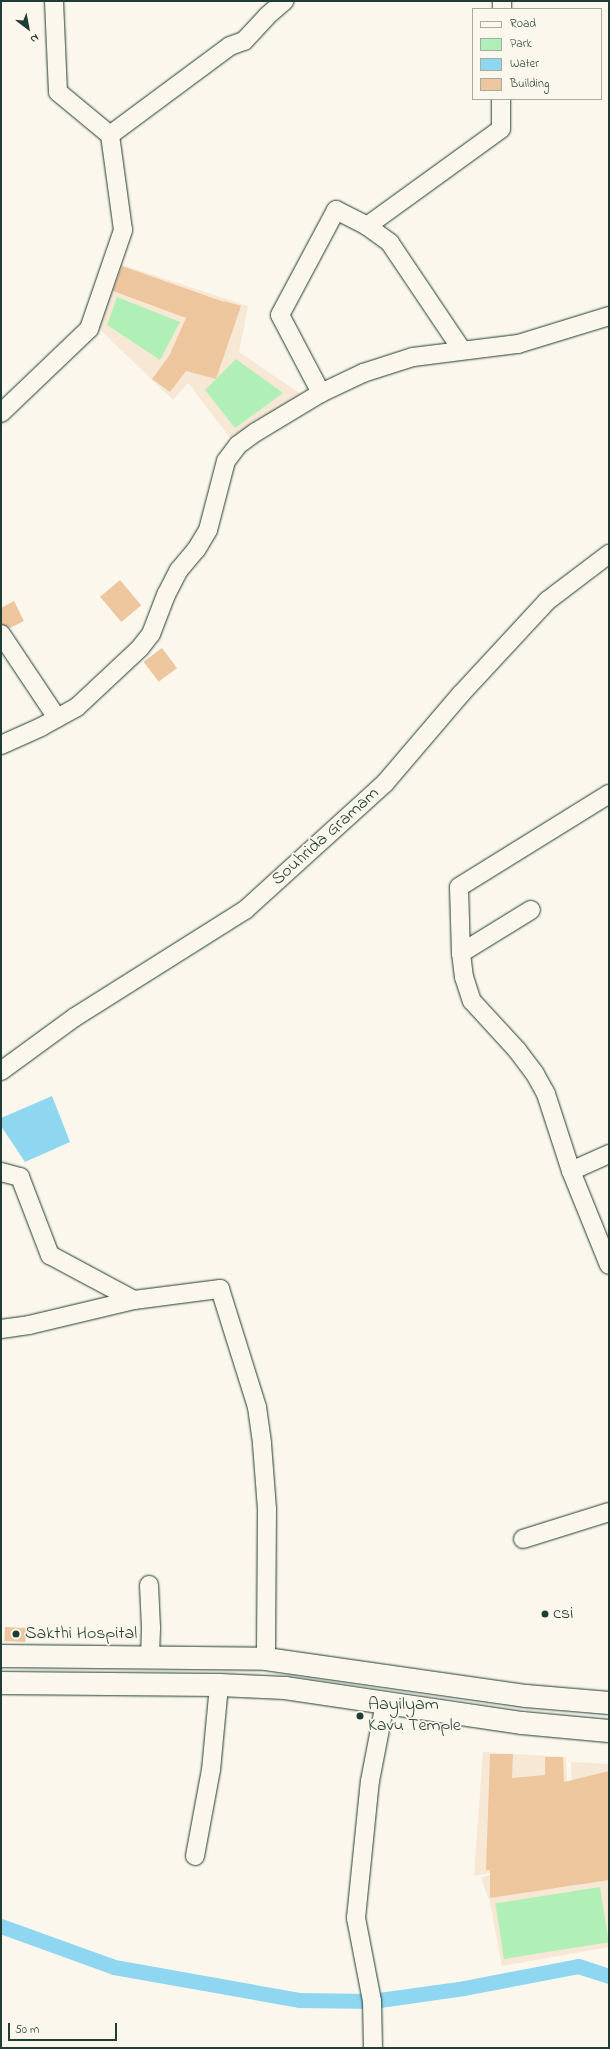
<!DOCTYPE html>
<style>
body{margin:0}
#map{position:relative;width:610px;height:2049px;overflow:hidden;background:#fbf7ec;font-family:"Indie Flower",sans-serif}
div>[style]{position:absolute}
[style*='--x']{left:calc(var(--x)*1px);top:calc(var(--y)*1px);width:calc(var(--w)*1px);rotate:calc(var(--a)*1deg)}
.built>*{inset:0;background:#f7e8d5}
.green>*{inset:0;background:#b0efb6;transform-origin:0 0}
.water>*{inset:0;background:#8fd6f1}
.canal>*{height:15px;margin:-7.5px;padding:0 7.5px;transform-origin:7.5px;border-radius:7.5px;background:#8fd6f1}
.building>*{inset:0;background:#eec69e;transform-origin:0 0}
.roads{filter:drop-shadow(0 0 1px #1f3d34) drop-shadow(0 0 1px #1f3d34)}
.minor>*{height:18px;margin:-9px;padding:0 9px;transform-origin:9px;border-radius:9px;background:#fbf7ec}
.major>*{height:22px;margin:-11px;padding:0 11px;transform-origin:11px;border-radius:11px;background:#fbf7ec}
.dots>*{width:11px;height:11px;translate:-50% -50%;box-sizing:border-box;border:2px solid #fbf7ec;border-radius:50%}
span{translate:-50% -50%;white-space:nowrap;text-align:center;line-height:1.15;-webkit-text-stroke:3.5px #fbf7ec;paint-order:stroke}
.street-label{font-size:18px;color:#1f3d34}
.poi-label{font-size:18px;color:#1f3d34}
.left{translate:0 -50%;text-align:left}
.frame{position:absolute;inset:0;border:2px solid #1f3d34;pointer-events:none}
.legend{position:absolute;left:472px;top:8px;width:130px;height:92px;box-sizing:border-box;background:#fbf7ec;border:1px solid #a3ada2;margin:0;padding:5px 7px;list-style:none;font-size:12px;color:#1f3d34}
.legend li{display:flex;align-items:center;gap:8px;height:20px}
.legend b{width:20px;border:1px solid #a3ada2}
.north{position:absolute;left:8px;top:8px;width:40px;height:40px;-webkit-text-stroke:3px #fbf7ec;paint-order:stroke;rotate:148deg;font-size:11px;font-weight:700;line-height:16px;text-align:center;color:#1f3d34}
.north::after{content:'';display:block;margin:auto;width:14px;height:18px;background:#1f3d34;clip-path:polygon(50% 0,100% 100%,50% 72%,0 100%)}
.scale{position:absolute;left:8px;top:2023px;width:109px;height:18px;box-sizing:border-box;border:2px solid #1f3d34;border-top:0;padding-left:5px;font-size:12px;line-height:14px;white-space:nowrap;color:#1f3d34;-webkit-text-stroke:3px #fbf7ec;paint-order:stroke}
</style>
<div id="map">
<div class="built">
<i style="clip-path:polygon(113px 262px,248px 306px,239px 352px,301px 394px,232px 440px,188px 383px,173px 400px,89px 319px)"></i>
<i style="clip-path:polygon(483px 1752px,566px 1757px,570px 1857px,474px 1876px)"></i>
<i style="clip-path:polygon(571px 1762px,609px 1764px,609px 1947px,502px 1966px,490px 1903px,481px 1877px,576px 1857px)"></i>
</div>
<div class="green">
<i style="clip-path:polygon(117px 297px,180px 322px,160px 360px,107px 325px)"></i>
<i style="clip-path:polygon(236px 359px,283px 393px,235px 428px,205px 390px)"></i>
<i style="left:600px;top:1887px;width:56px;height:106px;rotate:81deg"></i>
</div>
<div class="water">
<i style="clip-path:polygon(52px 1096px,70px 1142px,25px 1162px,1px 1126px,1px 1118px)"></i>
</div>
<div class="canal">
<i style="--x:1;--y:1926;--w:120;--a:19.9"></i>
<i style="--x:114;--y:1967;--w:189;--a:10.1"></i>
<i style="--x:300;--y:2000;--w:72;--a:0.8"></i>
<i style="--x:372;--y:2001;--w:93;--a:-8"></i>
<i style="--x:464;--y:1988;--w:116;--a:-10.9"></i>
<i style="--x:578;--y:1966;--w:33;--a:18"></i>
</div>
<div class="building">
<i style="clip-path:polygon(122px 266px,224px 302px,224px 301px,241px 306px,216px 379px,186px 371px,170px 392px,152px 379px,169px 356px,186px 318px,113px 291px)"></i>
<i style="left:120px;top:580px;width:33px;height:26px;rotate:50deg"></i>
<i style="clip-path:polygon(14px 601px,24px 621px,10px 628px,1px 624px,1px 608px)"></i>
<i style="left:162px;top:648px;width:25px;height:23px;rotate:53deg"></i>
<i style="left:5px;top:1627px;width:21px;height:14px;rotate:3deg"></i>
<i style="clip-path:polygon(490px 1754px,513px 1754px,512px 1778px,545px 1775px,545px 1757px,563px 1757px,564px 1782px,609px 1771px,609px 1880px,490px 1898px,490px 1870px,486px 1870px)"></i>
</div>
<div class="roads">
<div class="minor">
<i style="--x:54;--y:1;--w:91;--a:87.5"></i>
<i style="--x:58;--y:92;--w:67;--a:39.6"></i>
<i style="--x:110;--y:135;--w:149;--a:-36.6"></i>
<i style="--x:230;--y:46;--w:15;--a:-20"></i>
<i style="--x:244;--y:41;--w:34;--a:-47"></i>
<i style="--x:267;--y:16;--w:23;--a:-41"></i>
<i style="--x:502;--y:9;--w:8;--a:-90"></i>
<i style="--x:367;--y:226;--w:165;--a:-35.9"></i>
<i style="--x:501;--y:129;--w:30;--a:-90"></i>
<i style="--x:321;--y:393;--w:88;--a:-117.7"></i>
<i style="--x:280;--y:315;--w:119;--a:-61.9"></i>
<i style="--x:336;--y:210;--w:35;--a:27"></i>
<i style="--x:367;--y:226;--w:29;--a:36"></i>
<i style="--x:390;--y:243;--w:129;--a:56.1"></i>
<i style="--x:1;--y:413;--w:122;--a:-43.7"></i>
<i style="--x:89;--y:329;--w:105;--a:-71"></i>
<i style="--x:123;--y:230;--w:96;--a:-97.8"></i>
<i style="--x:1;--y:634;--w:101;--a:56.3"></i>
<i style="--x:1;--y:745;--w:44;--a:-24.2"></i>
<i style="--x:41;--y:727;--w:41;--a:-29.1"></i>
<i style="--x:77;--y:707;--w:86;--a:-43.1"></i>
<i style="--x:140;--y:648;--w:18;--a:-52"></i>
<i style="--x:151;--y:634;--w:42;--a:-69"></i>
<i style="--x:166;--y:595;--w:28;--a:-63"></i>
<i style="--x:179;--y:570;--w:26;--a:-50"></i>
<i style="--x:196;--y:550;--w:23;--a:-59"></i>
<i style="--x:208;--y:530;--w:71;--a:-75.4"></i>
<i style="--x:226;--y:461;--w:20;--a:-53"></i>
<i style="--x:238;--y:445;--w:22;--a:-36"></i>
<i style="--x:256;--y:432;--w:76;--a:-31"></i>
<i style="--x:321;--y:393;--w:47;--a:-25.5"></i>
<i style="--x:363;--y:373;--w:52;--a:-17.7"></i>
<i style="--x:413;--y:357;--w:106;--a:-7.1"></i>
<i style="--x:518;--y:344;--w:95;--a:-17.1"></i>
<i style="--x:609;--y:794;--w:176;--a:148.2"></i>
<i style="--x:459;--y:887;--w:66;--a:88.3"></i>
<i style="--x:461;--y:953;--w:24;--a:83"></i>
<i style="--x:464;--y:977;--w:25;--a:72"></i>
<i style="--x:472;--y:1001;--w:67;--a:47.4"></i>
<i style="--x:517;--y:1050;--w:30;--a:53"></i>
<i style="--x:535;--y:1074;--w:23;--a:61"></i>
<i style="--x:546;--y:1094;--w:81;--a:72"></i>
<i style="--x:571;--y:1171;--w:101;--a:68"></i>
<i style="--x:461;--y:953;--w:82;--a:-31.6"></i>
<i style="--x:1;--y:1071;--w:92;--a:-36.1"></i>
<i style="--x:75;--y:1017;--w:201;--a:-32.2"></i>
<i style="--x:245;--y:910;--w:189;--a:-42.2"></i>
<i style="--x:385;--y:783;--w:117;--a:-49.5"></i>
<i style="--x:461;--y:694;--w:127;--a:-47.2"></i>
<i style="--x:547;--y:601;--w:78;--a:-37.2"></i>
<i style="--x:571;--y:1171;--w:42;--a:-24.1"></i>
<i style="--x:1;--y:1172;--w:20;--a:15"></i>
<i style="--x:20;--y:1177;--w:84;--a:69"></i>
<i style="--x:50;--y:1255;--w:95;--a:28.2"></i>
<i style="--x:134;--y:1300;--w:87;--a:-7.3"></i>
<i style="--x:220;--y:1289;--w:124;--a:72.6"></i>
<i style="--x:257;--y:1407;--w:37;--a:82"></i>
<i style="--x:262;--y:1444;--w:65;--a:85.6"></i>
<i style="--x:267;--y:1509;--w:150;--a:90.4"></i>
<i style="--x:1;--y:1329;--w:28;--a:-8"></i>
<i style="--x:29;--y:1325;--w:108;--a:-13.4"></i>
<i style="--x:523;--y:1539;--w:90;--a:-17.4"></i>
<i style="--x:149;--y:1585;--w:43;--a:87.3"></i>
<i style="--x:151;--y:1628;--w:30;--a:92"></i>
<i style="--x:195;--y:1856;--w:87;--a:-79.5"></i>
<i style="--x:211;--y:1770;--w:85;--a:-84.6"></i>
<i style="--x:373;--y:2048;--w:47;--a:-91.2"></i>
<i style="--x:372;--y:2001;--w:85;--a:-100.9"></i>
<i style="--x:356;--y:1918;--w:138;--a:-84.2"></i>
<i style="--x:370;--y:1781;--w:79;--a:-79.1"></i>
</div>
<div class="major">
<i style="--x:1;--y:1656;--w:265;--a:0.6"></i>
<i style="--x:266;--y:1659;--w:263;--a:8.1"></i>
<i style="--x:526;--y:1696;--w:83;--a:4.8"></i>
<i style="--x:1;--y:1683;--w:218;--a:0.5"></i>
<i style="--x:219;--y:1685;--w:66;--a:2.6"></i>
<i style="--x:285;--y:1688;--w:240;--a:8.4"></i>
<i style="--x:522;--y:1723;--w:87;--a:5.3"></i>
</div>
</div>
<div class="dots">
<i style="left:545px;top:1614px;background:#1f3d34"></i>
<i style="left:16px;top:1634px;background:#1f3d34"></i>
<i style="left:360px;top:1716px;background:#1f3d34"></i>
</div>
<div class="street-label">
<span style="left:326px;top:837px;rotate:-42deg">Souhrida Gramam</span>
</div>
<div class="poi-label">
<span class="left" style="left:553px;top:1614px">csi</span>
<span class="left" style="left:25px;top:1634px">Sakthi Hospital</span>
<span class="left" style="left:368px;top:1716px">Aayilyam<br>Kavu Temple</span>
</div>
<div class="frame"></div>
<ul class="legend">
<li><b style="height:5px;background:#fbf7ec"></b>Road</li>
<li><b style="height:11px;background:#b0efb6"></b>Park</li>
<li><b style="height:11px;background:#8fd6f1"></b>Water</li>
<li><b style="height:11px;background:#eec69e"></b>Building</li>
</ul>
<div class="north">N</div>
<div class="scale">50 m</div>
</div>
